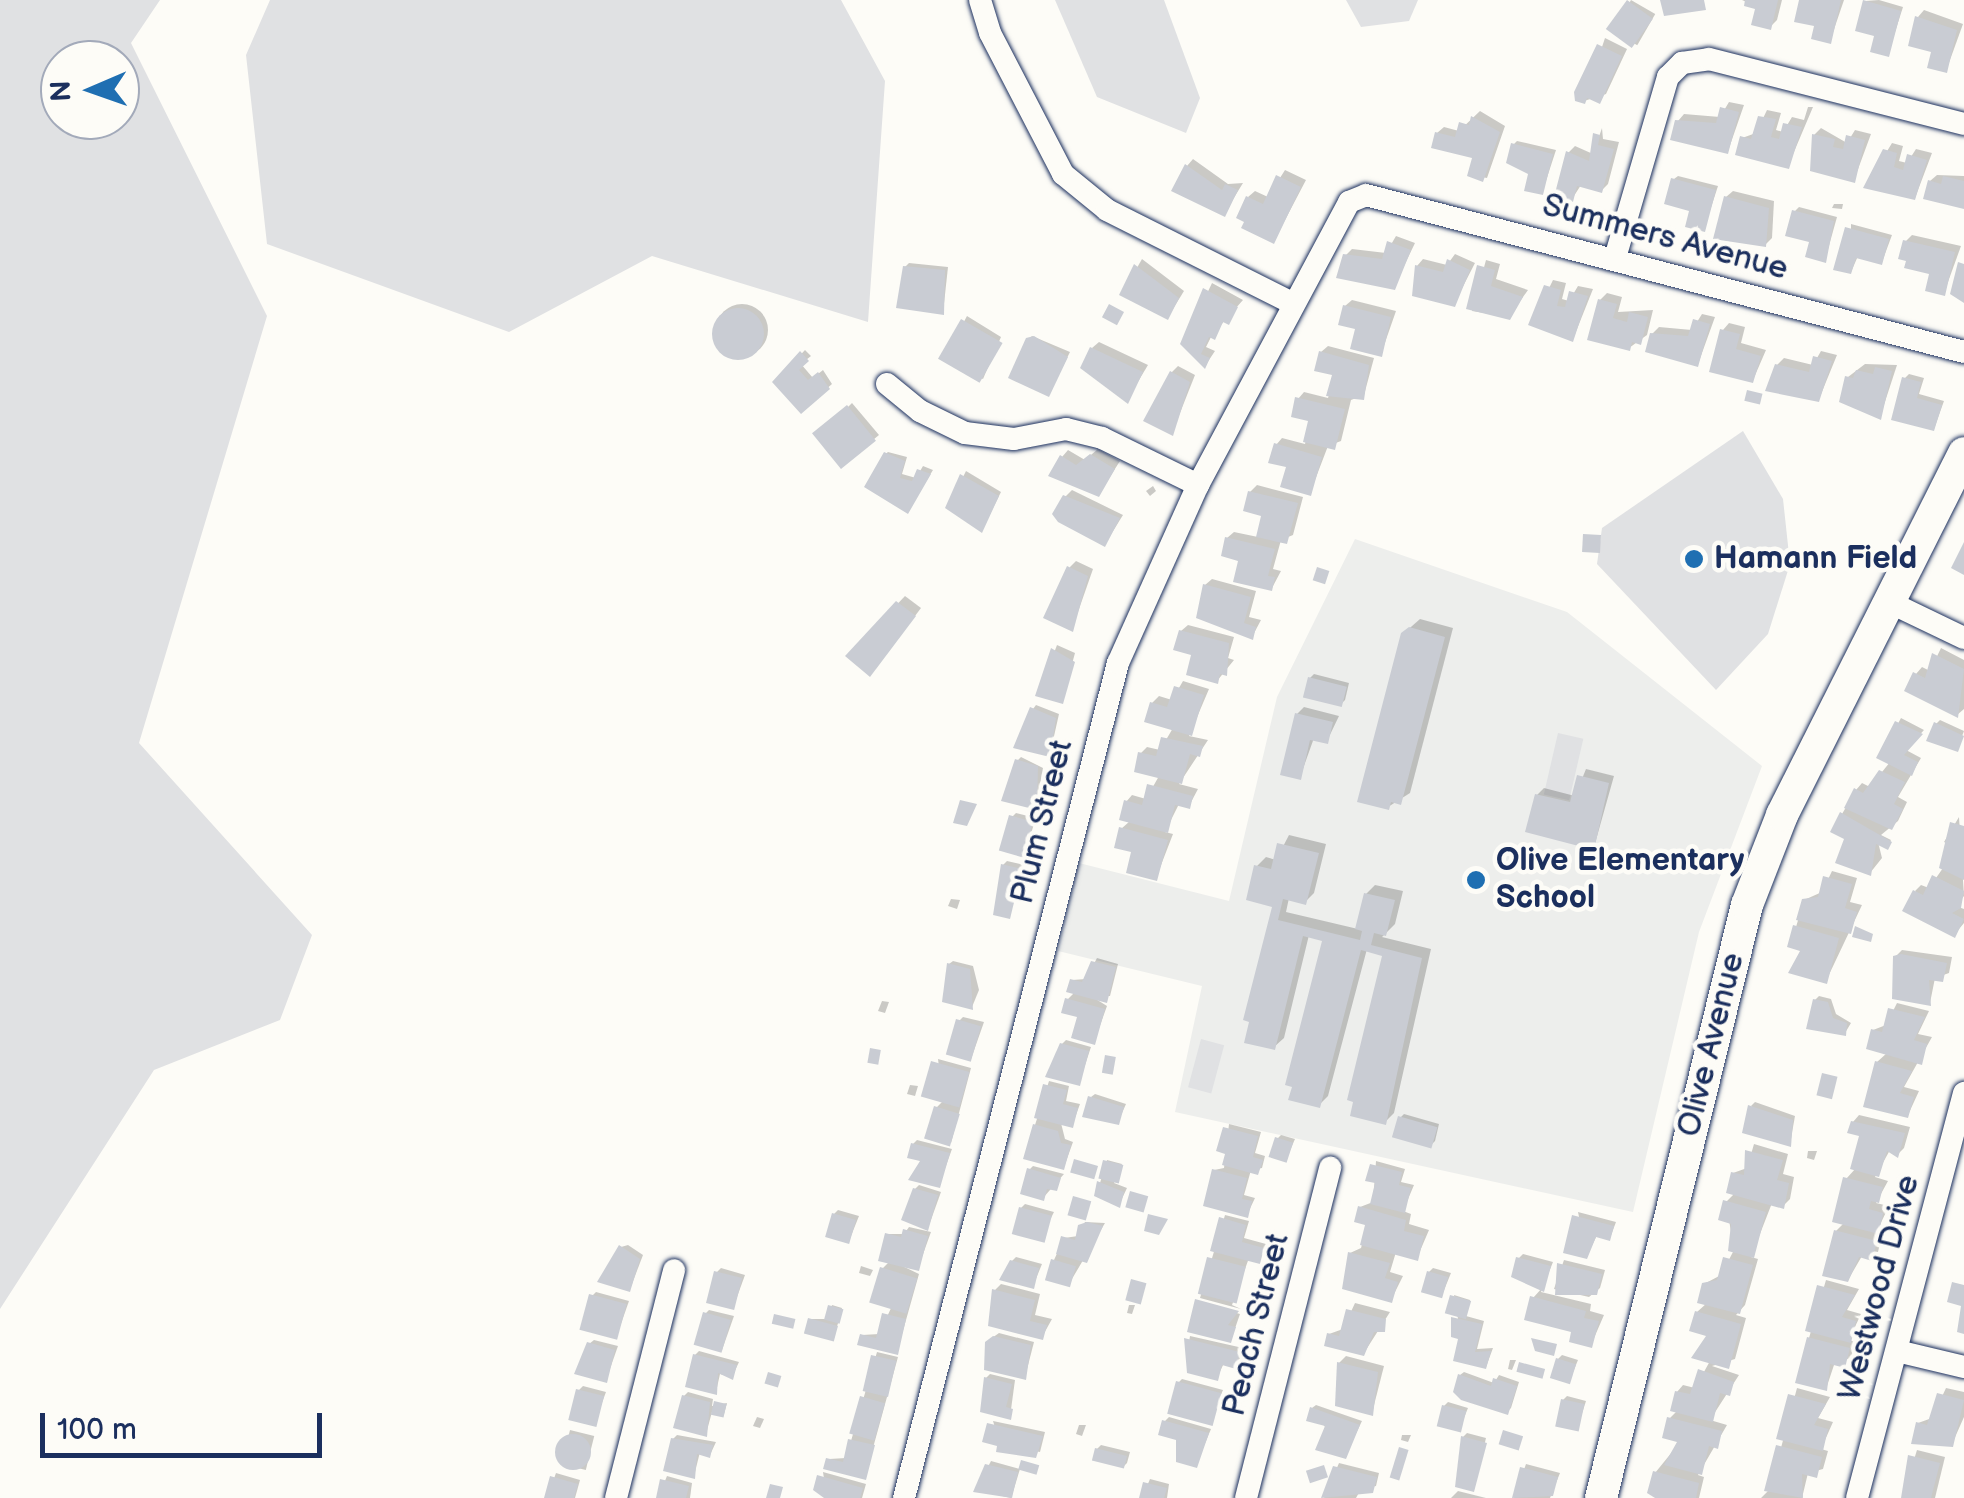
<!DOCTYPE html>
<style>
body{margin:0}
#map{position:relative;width:1964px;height:1498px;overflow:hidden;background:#fdfcf7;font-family:"Balsamiq Sans",sans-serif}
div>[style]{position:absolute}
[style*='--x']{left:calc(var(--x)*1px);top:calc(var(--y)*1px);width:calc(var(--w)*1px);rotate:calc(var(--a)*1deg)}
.built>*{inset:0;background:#edeeec}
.green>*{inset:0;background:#e0e1e3;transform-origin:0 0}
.shadow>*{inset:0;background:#0003;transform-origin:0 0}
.round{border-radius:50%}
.building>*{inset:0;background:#c9ccd3;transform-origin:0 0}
.roads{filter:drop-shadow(0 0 2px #1b2f5e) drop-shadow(0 0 2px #1b2f5e)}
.street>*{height:22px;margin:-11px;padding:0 11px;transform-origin:11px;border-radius:11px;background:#fdfcf7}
.secondary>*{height:32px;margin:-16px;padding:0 16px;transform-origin:16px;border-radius:16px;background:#fdfcf7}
.dots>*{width:28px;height:28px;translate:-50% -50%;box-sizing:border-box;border:5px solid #fdfcf7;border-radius:50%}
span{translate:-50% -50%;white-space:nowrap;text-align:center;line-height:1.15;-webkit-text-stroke:9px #fdfcf7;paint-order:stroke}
.street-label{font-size:32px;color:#1b2f5e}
.poi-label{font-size:32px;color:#1b2f5e;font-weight:700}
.left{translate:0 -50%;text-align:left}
.north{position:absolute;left:40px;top:40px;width:100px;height:100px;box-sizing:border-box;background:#fdfcf7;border:2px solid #a3aaba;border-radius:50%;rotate:268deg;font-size:28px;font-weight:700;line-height:40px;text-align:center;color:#1b2f5e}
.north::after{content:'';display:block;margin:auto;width:35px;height:45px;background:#1f6fb2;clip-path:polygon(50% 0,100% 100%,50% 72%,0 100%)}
.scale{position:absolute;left:40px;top:1413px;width:282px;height:45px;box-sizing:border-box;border:5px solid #1b2f5e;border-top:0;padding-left:12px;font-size:30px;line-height:35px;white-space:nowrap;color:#1b2f5e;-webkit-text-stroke:8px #fdfcf7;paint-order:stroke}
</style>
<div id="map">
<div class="built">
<i style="clip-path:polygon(1355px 539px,1567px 612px,1762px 766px,1699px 932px,1633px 1212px,1175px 1112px,1202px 986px,1058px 951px,1079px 863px,1229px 901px,1277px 697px)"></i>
</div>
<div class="green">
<i style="clip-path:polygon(evenodd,0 0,160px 0,131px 43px,267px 316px,139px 743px,312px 935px,280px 1020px,154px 1070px,0 1309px,0 0,60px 60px,120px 60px,120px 120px,60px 120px,60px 60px)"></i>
<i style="clip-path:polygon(270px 0,841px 0,885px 81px,868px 322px,652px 256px,509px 332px,267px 244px,246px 55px)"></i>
<i style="clip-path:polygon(1055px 0,1164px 0,1200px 98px,1186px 133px,1097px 97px)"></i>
<i style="clip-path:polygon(1346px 0,1418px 0,1409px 21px,1361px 27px)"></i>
<i style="clip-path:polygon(1743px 431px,1783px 499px,1790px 564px,1768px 634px,1716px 690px,1597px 564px,1602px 528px)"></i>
<i style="left:1558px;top:733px;width:26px;height:63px;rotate:13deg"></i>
<i style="left:1201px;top:1039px;width:24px;height:50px;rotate:15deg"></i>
</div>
<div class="shadow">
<i style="left:1631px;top:0;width:28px;height:36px;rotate:30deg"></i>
<i style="clip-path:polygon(1742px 0,1782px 0,1777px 20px,1770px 27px,1758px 7px)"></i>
<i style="clip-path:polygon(1803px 0,1844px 0,1830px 41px,1817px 24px)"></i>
<i style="clip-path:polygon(1879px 0,1903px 7px,1888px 54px,1865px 1px)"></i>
<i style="clip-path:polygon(1924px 10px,1963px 24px,1946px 71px,1918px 17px)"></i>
<i style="clip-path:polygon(1605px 38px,1627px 49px,1606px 94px,1584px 101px)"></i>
<i style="clip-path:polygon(1729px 102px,1744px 105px,1728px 151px,1678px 121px,1684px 114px,1720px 117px)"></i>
<i style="clip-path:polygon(1808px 107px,1813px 107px,1788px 166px,1742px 138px,1756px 133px,1767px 110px,1781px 113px,1776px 130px,1783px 132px,1792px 117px,1804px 120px)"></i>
<i style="clip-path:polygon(1480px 111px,1505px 126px,1487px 178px,1470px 175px,1475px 157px,1437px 133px,1444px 127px,1459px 131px)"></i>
<i style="clip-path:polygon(1602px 128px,1603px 139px,1619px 142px,1608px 184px,1602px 190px,1581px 185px,1572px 199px,1568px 153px,1575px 146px,1593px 154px)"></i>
<i style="clip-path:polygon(1821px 128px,1847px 143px,1855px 130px,1871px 134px,1854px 180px,1814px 135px)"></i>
<i style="clip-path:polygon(1517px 141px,1556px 150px,1542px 193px,1513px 145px)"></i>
<i style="clip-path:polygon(1892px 143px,1903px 146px,1899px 161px,1907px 163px,1916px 149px,1932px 153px,1915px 198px,1866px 186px)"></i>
<i style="clip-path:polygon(1193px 159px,1228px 184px,1243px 183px,1224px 214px,1187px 166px)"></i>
<i style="clip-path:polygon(1285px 170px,1306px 180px,1274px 241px,1248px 197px,1255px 191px,1268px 197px)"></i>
<i style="clip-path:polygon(1937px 175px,1964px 176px,1964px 206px,1930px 181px)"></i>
<i style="clip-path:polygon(1678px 176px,1718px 186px,1704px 229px,1674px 179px)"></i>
<i style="clip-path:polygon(1733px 191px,1774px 201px,1772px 238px,1765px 245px,1726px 197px)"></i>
<i style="clip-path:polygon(1834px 204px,1843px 204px,1842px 209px,1832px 208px)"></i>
<i style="clip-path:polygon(1799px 207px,1837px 217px,1825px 260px,1795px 211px)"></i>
<i style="clip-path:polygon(1851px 224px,1892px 235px,1882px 262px,1858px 256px,1851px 272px)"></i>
<i style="clip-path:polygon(1912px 235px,1961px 246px,1944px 293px,1905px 242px)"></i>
<i style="clip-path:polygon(1396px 236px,1415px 243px,1394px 287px,1345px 256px,1352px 249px,1386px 253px)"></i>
<i style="clip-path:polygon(1455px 254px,1475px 263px,1454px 304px,1417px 266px,1423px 259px,1447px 265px)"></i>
<i style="clip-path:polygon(1142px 259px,1184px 291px,1168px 317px,1122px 294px)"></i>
<i style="clip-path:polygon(1486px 260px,1500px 264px,1496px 279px,1528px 290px,1509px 317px,1472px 311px)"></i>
<i style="clip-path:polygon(909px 263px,948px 267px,943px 313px,905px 267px)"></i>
<i style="clip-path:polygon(1553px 280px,1566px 283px,1562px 299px,1569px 301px,1578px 286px,1593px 289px,1573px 339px,1531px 325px)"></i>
<i style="clip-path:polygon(1212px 283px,1243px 300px,1212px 335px,1206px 347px,1215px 351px,1205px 366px,1183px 344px)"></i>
<i style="clip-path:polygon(1607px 293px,1622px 297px,1618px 312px,1653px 310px,1647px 335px,1629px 348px,1600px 300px)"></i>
<i style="clip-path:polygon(1352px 300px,1396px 311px,1381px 354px,1345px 306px)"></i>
<i class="round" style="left:716px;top:304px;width:52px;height:52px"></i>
<i style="clip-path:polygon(1702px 314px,1715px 317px,1698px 364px,1652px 334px,1659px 327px,1692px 330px)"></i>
<i style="clip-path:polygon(967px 316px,1001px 337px,983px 379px,944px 359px)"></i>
<i style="clip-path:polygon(1729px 323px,1745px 327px,1741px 343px,1766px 350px,1753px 380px,1723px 330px)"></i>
<i style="clip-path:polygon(1032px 336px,1070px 352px,1049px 394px,1028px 340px)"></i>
<i style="clip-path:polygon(1099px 342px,1148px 365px,1127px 400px,1092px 348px)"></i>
<i style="clip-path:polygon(1328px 346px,1374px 358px,1364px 395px,1351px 400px,1341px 441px,1328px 446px,1310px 493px,1276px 445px,1282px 438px,1305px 444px,1311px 419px,1298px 399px,1304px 392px,1328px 398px,1335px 374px,1321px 352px)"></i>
<i style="clip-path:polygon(805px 350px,811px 356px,801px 364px,813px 378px,823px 370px,832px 384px,802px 410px,775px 382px)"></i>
<i style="clip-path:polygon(1821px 351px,1837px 355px,1819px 399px,1777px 365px,1784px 358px,1813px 365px)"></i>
<i style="clip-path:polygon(1865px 364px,1897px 365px,1880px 417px,1848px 377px)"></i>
<i style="clip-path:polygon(1178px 366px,1195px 375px,1172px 433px,1172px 372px)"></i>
<i style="clip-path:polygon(1909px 374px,1924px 378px,1919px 394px,1944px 401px,1934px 429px,1905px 378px)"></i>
<i style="clip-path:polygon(852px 403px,879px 435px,844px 464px,818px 437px)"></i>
<i style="clip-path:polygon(1098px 449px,1120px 461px,1099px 494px,1062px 457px,1068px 450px,1085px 460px)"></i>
<i style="clip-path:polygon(888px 452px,907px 457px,902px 474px,916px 478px,923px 466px,933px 470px,908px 511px,883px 456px)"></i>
<i style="clip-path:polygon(966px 471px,1001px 492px,982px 530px,948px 507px)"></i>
<i style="clip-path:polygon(1257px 485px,1303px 497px,1293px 535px,1281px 540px,1273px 569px,1281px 571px,1272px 588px,1227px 538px,1234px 532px,1258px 537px,1264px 514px,1250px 492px)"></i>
<i style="clip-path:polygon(1153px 486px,1156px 491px,1150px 496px,1146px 491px)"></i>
<i style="clip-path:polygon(1072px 490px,1123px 515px,1105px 544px,1065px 497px)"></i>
<i style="clip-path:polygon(1076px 561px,1093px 569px,1072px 629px,1070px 567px)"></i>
<i style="clip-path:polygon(1212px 579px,1256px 591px,1249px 617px,1261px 620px,1252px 637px,1205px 585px)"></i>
<i style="clip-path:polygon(905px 596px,921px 608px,876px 668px,848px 656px)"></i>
<i style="clip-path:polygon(1420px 619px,1453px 628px,1410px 793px,1388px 807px,1403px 634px)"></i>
<i style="clip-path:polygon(1188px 625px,1234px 637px,1228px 658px,1234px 660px,1217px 681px,1181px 631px)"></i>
<i style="clip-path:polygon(1057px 645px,1075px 653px,1062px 701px,1038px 695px)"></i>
<i style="clip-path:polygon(1941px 648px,1964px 660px,1964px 709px,1957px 715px,1916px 674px,1922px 667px,1930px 671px)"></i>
<i style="clip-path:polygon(1314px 674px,1349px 683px,1345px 700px,1341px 704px,1310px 678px)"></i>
<i style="clip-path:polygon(1183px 681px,1209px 689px,1189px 736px,1208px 740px,1179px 784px,1198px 789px,1189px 806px,1179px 804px,1165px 832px,1173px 834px,1156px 878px,1121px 829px,1130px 821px,1126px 802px,1132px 795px,1146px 799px,1159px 776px,1141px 753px,1147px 747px,1160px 750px,1173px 728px,1152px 703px,1159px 696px,1172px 700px)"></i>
<i style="clip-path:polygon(1036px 705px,1059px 714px,1050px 754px,1033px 709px)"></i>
<i style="clip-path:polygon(1304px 707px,1339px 716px,1327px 741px,1314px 738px,1300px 777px,1297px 714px)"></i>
<i style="clip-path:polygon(1901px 718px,1924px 730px,1906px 750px,1921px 758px,1898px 797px,1907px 802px,1898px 821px,1881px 835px,1891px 840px,1887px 847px,1878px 842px,1882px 858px,1870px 873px,1848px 838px,1842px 814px,1856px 790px,1862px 783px,1870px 787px,1890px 762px,1880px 757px)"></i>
<i style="clip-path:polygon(1940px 720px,1964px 731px,1957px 749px,1936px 724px)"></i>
<i style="clip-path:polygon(1021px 757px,1043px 768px,1036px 807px,1017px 761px)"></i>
<i style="clip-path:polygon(1586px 769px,1614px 776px,1594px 847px,1537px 795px,1544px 788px,1575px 796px)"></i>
<i style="clip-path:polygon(1016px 813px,1036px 818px,1024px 855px,1012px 817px)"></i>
<i style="clip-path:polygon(1959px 817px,1964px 896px,1956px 906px,1964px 909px,1964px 923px,1954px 935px,1915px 891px,1921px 885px,1929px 888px,1943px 868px,1952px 846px,1944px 842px)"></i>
<i style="clip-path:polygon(1289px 835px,1326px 844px,1314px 893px,1305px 902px,1289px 898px,1286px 912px,1358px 929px,1366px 894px,1375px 885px,1403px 891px,1395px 924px,1382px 937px,1431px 949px,1394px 1113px,1385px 1122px,1385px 954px,1367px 949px,1328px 1096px,1319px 1105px,1325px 939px,1309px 935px,1284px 1038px,1274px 1047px,1275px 905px,1257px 866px,1266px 857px,1276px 860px)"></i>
<i style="clip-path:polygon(1007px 861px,1024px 865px,1009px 916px,1003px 865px)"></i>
<i style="clip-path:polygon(1832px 871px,1857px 878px,1850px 902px,1862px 905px,1826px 981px,1796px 927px,1804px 900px,1822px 892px)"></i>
<i style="clip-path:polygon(951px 899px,960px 900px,957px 909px,948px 906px)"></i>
<i style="clip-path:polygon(1902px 950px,1952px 957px,1949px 973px,1935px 978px,1930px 1003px,1895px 957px)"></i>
<i style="clip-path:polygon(1097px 958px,1118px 964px,1110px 996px,1091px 996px,1107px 1006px,1094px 1042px,1067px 1000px,1075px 992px,1072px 980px,1086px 979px)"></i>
<i style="clip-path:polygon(953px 961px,973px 966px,979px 990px,972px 1007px,949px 964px)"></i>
<i style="clip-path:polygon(1819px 996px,1831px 999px,1836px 1014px,1851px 1023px,1845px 1033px,1815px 1000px)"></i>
<i style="clip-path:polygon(882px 1001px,889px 1002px,885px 1013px,878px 1011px)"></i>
<i style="clip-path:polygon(1897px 1003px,1929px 1011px,1918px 1034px,1932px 1037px,1904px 1087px,1919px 1091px,1908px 1115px,1877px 1062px,1887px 1053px,1873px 1030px,1886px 1025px)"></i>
<i style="clip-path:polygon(963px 1017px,984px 1022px,971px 1059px,959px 1021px)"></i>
<i style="clip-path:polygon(1066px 1040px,1091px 1047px,1079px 1083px,1062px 1044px)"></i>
<i style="clip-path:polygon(938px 1059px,971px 1068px,951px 1143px,936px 1108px,943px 1101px)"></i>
<i style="clip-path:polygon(1049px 1081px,1069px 1086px,1066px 1101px,1080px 1104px,1072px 1126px,1061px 1123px,1065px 1139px,1073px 1142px,1064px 1167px,1035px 1125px)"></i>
<i style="clip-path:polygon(910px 1085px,918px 1086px,915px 1096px,907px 1094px)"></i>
<i style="clip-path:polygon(1095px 1094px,1126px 1104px,1118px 1122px,1091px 1097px)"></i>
<i style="clip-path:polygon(1755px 1102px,1795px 1116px,1790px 1144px,1751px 1106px)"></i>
<i style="clip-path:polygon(1404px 1114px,1439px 1124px,1435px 1141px,1431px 1145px,1400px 1118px)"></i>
<i style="clip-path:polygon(1859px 1115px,1910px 1127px,1904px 1148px,1898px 1154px,1890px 1150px,1875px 1177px,1888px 1181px,1876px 1203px,1889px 1206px,1876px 1233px,1882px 1235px,1878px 1252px,1862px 1256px,1848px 1280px,1836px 1231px,1844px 1223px,1846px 1179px,1856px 1168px,1862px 1134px,1853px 1122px)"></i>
<i style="clip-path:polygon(1229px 1124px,1261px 1132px,1255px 1153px,1265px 1156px,1262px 1168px,1251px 1170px,1244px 1195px,1255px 1198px,1247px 1215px,1214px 1170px,1224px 1168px)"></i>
<i style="clip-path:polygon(1281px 1135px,1295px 1139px,1286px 1160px,1277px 1139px)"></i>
<i style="clip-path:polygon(917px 1140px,952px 1149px,939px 1185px,913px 1144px)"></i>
<i style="clip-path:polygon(1754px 1144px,1788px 1154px,1783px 1174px,1794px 1177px,1790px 1199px,1783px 1206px,1772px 1203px,1751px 1257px,1758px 1259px,1745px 1305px,1736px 1315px,1746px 1318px,1735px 1359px,1712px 1366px,1739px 1375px,1710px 1420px,1727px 1425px,1698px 1475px,1704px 1477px,1699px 1498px,1658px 1498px,1655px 1473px,1681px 1441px,1670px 1418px,1678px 1410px,1677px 1392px,1683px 1385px,1695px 1388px,1710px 1361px,1710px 1335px,1697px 1312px,1707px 1303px,1704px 1284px,1721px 1275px,1734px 1250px,1726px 1202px,1735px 1193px,1733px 1173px,1747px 1168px)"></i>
<i style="clip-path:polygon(1808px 1151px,1817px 1151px,1814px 1160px,1807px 1158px)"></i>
<i style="clip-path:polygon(1107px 1160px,1122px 1164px,1114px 1183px,1127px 1188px,1119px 1205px,1100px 1183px)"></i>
<i style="clip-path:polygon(1376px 1161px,1405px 1169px,1401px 1182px,1414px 1185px,1403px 1211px,1411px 1214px,1409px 1224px,1429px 1230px,1417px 1258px,1396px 1252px,1390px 1272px,1403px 1276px,1391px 1300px,1350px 1253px,1361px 1248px,1368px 1223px,1360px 1207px,1373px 1202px)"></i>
<i style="clip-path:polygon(1033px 1166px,1064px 1174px,1043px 1198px,1029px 1170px)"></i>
<i style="clip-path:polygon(919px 1185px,941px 1192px,928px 1228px,915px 1189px)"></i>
<i style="clip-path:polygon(1025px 1204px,1054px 1212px,1040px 1240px,1021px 1208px)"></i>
<i style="clip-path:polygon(838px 1210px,859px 1216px,849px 1241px,834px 1214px)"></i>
<i style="clip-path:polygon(1578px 1212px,1616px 1222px,1610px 1238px,1597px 1235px,1587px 1256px)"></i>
<i style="clip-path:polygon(1225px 1215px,1249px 1221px,1244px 1238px,1266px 1244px,1259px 1261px,1249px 1258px,1232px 1305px,1241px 1309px,1200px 1298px)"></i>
<i style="clip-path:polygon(1085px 1222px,1105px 1223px,1069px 1284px,1054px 1260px,1064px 1238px,1078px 1236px)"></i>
<i style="clip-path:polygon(909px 1227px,931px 1232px,918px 1268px,894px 1262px,919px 1274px,897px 1352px,862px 1335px,879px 1334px,892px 1306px,882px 1269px,890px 1261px,887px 1234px,904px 1234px)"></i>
<i style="clip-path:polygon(628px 1245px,643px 1255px,630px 1289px,621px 1247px)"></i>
<i style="clip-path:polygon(1523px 1254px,1553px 1262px,1541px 1292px,1591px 1304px,1590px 1311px,1604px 1315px,1591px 1345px,1533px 1298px,1542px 1288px,1519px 1258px)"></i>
<i style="clip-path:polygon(1016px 1257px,1042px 1264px,1033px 1286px,1012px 1261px)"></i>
<i style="clip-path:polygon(1564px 1260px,1605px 1270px,1600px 1288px,1589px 1297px,1554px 1289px)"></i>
<i style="clip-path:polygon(861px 1266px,873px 1270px,870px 1276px,859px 1273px)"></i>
<i style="clip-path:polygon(721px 1268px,745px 1275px,733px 1308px,717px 1272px)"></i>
<i style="clip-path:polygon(1433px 1268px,1451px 1273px,1442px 1295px,1429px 1272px)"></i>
<i style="clip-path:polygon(1826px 1280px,1859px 1289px,1847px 1310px,1861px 1314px,1849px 1340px,1855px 1342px,1851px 1358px,1835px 1362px,1826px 1389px,1809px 1338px)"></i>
<i style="clip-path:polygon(1001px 1284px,1040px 1294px,1035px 1315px,1052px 1319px,1042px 1337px,994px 1291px)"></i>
<i style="clip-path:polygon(596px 1292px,629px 1301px,617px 1335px,592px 1296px)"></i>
<i style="clip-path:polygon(1454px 1295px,1470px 1300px,1466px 1316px,1484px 1321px,1477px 1349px,1493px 1348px,1486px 1367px,1461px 1337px)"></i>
<i style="clip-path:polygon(1197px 1302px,1240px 1314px,1231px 1340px)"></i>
<i style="clip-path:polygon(1355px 1303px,1390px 1312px,1364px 1353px,1329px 1334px,1343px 1329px)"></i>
<i style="clip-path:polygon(832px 1305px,842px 1308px,834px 1338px,810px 1319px,827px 1319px)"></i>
<i style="clip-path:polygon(1129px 1305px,1135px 1305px,1132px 1314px,1127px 1313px)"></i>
<i style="clip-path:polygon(709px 1310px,734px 1316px,722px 1350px,705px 1314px)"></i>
<i style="clip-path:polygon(999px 1333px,1034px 1342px,1025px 1377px,992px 1338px)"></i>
<i style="clip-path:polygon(1190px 1336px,1243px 1348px,1239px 1362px,1224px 1363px,1217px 1378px,1186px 1360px)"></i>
<i style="clip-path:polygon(594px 1340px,618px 1346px,606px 1380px,589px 1344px)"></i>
<i style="clip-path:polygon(699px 1351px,739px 1362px,732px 1377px,720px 1374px,716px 1392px,695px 1355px)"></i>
<i style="clip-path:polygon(877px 1352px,898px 1357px,865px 1477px,829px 1459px,846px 1458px)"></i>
<i style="clip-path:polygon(1562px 1355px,1578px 1360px,1569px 1382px,1558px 1359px)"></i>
<i style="clip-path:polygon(1346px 1356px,1384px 1366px,1372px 1413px,1339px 1363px)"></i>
<i style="clip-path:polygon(1510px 1360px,1516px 1360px,1512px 1370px,1508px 1369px)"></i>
<i style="clip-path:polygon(1464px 1372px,1494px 1383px,1499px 1375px,1519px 1382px,1511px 1408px,1507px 1412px,1460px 1375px)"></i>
<i style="clip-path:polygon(990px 1374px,1015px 1380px,1010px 1417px,986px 1378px)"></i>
<i style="clip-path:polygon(1182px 1379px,1223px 1390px,1209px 1423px,1178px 1383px)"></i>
<i style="clip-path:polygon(583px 1386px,606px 1392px,594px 1424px,579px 1390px)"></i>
<i style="clip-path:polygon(1797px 1388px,1830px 1397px,1818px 1418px,1833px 1422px,1821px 1449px,1828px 1451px,1823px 1469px,1808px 1473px,1802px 1498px,1761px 1498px,1770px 1489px)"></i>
<i style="clip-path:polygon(1946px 1388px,1964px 1392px,1964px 1417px,1952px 1444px,1918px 1423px,1932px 1418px)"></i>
<i style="clip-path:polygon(688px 1392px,713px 1399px,712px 1406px,727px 1403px,724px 1414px,712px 1412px,706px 1434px,684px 1396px)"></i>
<i style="clip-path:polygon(1567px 1396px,1586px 1401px,1577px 1429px,1563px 1400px)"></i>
<i style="clip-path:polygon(1448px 1402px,1468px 1408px,1459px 1430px,1444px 1406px)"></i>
<i style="clip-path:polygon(1316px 1405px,1362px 1421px,1345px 1456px,1312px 1408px)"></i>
<i style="clip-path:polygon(757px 1417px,764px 1419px,760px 1428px,753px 1426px)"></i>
<i style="clip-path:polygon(1169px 1417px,1211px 1429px,1196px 1465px,1165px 1421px)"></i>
<i style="clip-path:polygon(993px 1421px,1045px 1432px,1040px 1452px,1000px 1444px)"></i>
<i style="clip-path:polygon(1079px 1425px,1086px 1425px,1082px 1436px,1076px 1434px)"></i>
<i style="left:570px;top:1430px;width:25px;height:35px;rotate:14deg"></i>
<i style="clip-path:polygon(1467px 1433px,1486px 1438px,1474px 1489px,1463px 1437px)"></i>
<i style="clip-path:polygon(677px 1435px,716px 1442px,710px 1455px,700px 1452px,694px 1476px,673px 1439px)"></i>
<i style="clip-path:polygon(1402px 1435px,1411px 1435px,1408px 1442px,1401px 1440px)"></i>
<i style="clip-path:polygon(1101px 1445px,1130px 1452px,1127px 1463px,1123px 1467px,1097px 1449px)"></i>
<i style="clip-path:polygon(1917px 1450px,1945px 1457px,1935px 1498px,1902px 1498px)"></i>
<i style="clip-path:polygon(991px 1461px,1020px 1469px,1011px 1498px,976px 1490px)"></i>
<i style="clip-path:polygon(1339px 1463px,1379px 1473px,1376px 1486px,1361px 1489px,1356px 1498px,1324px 1498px)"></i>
<i style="clip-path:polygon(1526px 1464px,1560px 1473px,1550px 1498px,1514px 1498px)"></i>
<i style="clip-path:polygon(823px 1472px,866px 1484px,862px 1498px,827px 1498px)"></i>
<i style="clip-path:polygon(556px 1473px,580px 1480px,575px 1498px,547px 1498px)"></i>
<i style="clip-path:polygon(667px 1476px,692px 1483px,690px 1498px,658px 1498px)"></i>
<i style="clip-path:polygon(1150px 1479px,1169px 1484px,1167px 1498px,1142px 1498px)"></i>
<i style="clip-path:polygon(1458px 1491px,1486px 1498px,1451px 1498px)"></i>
</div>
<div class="building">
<i style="left:1627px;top:0;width:32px;height:36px;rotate:36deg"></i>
<i style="clip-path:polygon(1660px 0,1704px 0,1706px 10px,1664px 16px)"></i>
<i style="clip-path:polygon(1745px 0,1778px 0,1771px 30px,1751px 25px,1755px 9px,1744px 6px)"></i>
<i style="clip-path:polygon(1799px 0,1841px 0,1831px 44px,1811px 39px,1814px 26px,1794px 22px)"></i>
<i style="clip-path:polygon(1863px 0,1901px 11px,1889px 57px,1870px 52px,1874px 36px,1855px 31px)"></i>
<i style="clip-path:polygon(1915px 16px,1957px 30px,1947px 73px,1927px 68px,1931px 52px,1908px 46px)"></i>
<i style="clip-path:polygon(1597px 44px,1622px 56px,1600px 104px,1587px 98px,1585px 104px,1575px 101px,1574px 92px)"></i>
<i style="clip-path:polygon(1720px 107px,1739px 112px,1728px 154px,1670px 140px,1675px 120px,1716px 123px)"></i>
<i style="clip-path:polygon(1471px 116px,1500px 132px,1483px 182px,1467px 176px,1472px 158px,1431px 148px,1435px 132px,1455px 137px,1459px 122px,1469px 125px)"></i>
<i style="clip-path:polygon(1758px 116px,1776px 119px,1771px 137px,1779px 139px,1783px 123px,1802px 127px,1789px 169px,1735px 155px,1740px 136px,1751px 139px)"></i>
<i style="clip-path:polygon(1593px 133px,1600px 135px,1598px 145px,1614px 149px,1602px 193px,1577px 186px,1573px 202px,1554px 197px,1566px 151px,1589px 161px)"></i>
<i style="clip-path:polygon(1812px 134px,1835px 139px,1833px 147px,1843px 149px,1846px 135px,1865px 140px,1855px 183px,1810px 171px)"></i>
<i style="clip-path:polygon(1511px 143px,1553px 154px,1543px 195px,1524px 191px,1528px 174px,1506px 163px)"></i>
<i style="clip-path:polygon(1883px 149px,1897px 153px,1894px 167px,1903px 170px,1907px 154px,1927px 160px,1915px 200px,1863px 188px)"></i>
<i style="clip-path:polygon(1185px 164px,1222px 190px,1225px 184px,1238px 190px,1225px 217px,1171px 191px)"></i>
<i style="clip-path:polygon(1276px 175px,1301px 187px,1274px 244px,1241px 228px,1244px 222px,1236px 218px,1246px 196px,1263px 204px)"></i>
<i style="clip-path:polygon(1943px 176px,1964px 181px,1964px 209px,1923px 199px,1928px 180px,1941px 184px)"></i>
<i style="clip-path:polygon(1671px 178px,1716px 190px,1705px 232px,1685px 227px,1689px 211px,1664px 204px)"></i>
<i style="clip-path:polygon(1724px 196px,1769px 208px,1766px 247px,1713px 239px)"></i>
<i style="clip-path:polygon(1792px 210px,1834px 221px,1826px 263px,1805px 257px,1809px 242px,1785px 236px)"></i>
<i style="clip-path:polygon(1845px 227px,1889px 239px,1882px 265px,1856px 258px,1851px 274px,1833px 270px)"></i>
<i style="clip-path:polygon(1903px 240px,1955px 252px,1945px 296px,1925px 291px,1929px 274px,1904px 268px,1906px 261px,1898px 259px)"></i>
<i style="clip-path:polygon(1387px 241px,1411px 250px,1395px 290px,1336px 278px,1343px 254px,1382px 259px)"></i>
<i style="clip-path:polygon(1447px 259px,1470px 270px,1455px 307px,1412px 296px,1415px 265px,1443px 272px)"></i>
<i style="clip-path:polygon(1958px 262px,1964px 264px,1964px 303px,1950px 294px)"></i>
<i style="clip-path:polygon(1134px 264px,1179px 298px,1168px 320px,1119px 295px)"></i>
<i style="clip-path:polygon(1477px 265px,1495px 270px,1491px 286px,1523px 297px,1510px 320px,1466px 309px)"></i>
<i style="clip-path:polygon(903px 266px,945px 270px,944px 315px,896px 308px)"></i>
<i style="clip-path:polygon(1544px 285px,1561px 290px,1557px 306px,1565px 307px,1569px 291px,1588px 296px,1573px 342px,1528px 325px)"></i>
<i style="clip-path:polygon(1203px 288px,1238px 307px,1229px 325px,1223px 322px,1215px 340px,1209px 337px,1201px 354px,1210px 358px,1205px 369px,1180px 344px)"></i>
<i style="clip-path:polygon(1598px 299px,1617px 304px,1613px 318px,1627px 322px,1629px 312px,1648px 317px,1641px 345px,1632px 342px,1630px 351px,1587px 340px)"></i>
<i style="left:1109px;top:304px;width:17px;height:15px;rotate:28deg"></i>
<i style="clip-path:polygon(1343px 305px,1391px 317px,1382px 357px,1350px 349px,1355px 329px,1338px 325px)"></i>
<i class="round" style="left:712px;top:308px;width:52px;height:52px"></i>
<i style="left:961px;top:319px;width:48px;height:46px;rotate:30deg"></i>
<i style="clip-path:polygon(1693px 319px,1710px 324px,1698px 367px,1645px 352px,1650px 333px,1688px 336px)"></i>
<i style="clip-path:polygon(1720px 329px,1740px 334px,1736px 349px,1761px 356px,1753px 383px,1709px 372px)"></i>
<i style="clip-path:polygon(1034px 336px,1068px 357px,1049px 397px,1008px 378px,1026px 338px)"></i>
<i style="clip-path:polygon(1090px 347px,1143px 372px,1128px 404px,1080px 368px)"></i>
<i style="clip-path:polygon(800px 351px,809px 361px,799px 370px,808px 380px,818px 372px,830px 389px,801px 414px,772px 382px)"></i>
<i style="clip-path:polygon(1319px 351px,1369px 365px,1364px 400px,1326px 396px,1332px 375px,1314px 371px)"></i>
<i style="clip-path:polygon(1813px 356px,1832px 361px,1819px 402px,1765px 391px,1775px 364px,1809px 372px)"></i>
<i style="clip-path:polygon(1875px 367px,1892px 371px,1881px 420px,1839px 402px,1845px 376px,1853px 378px,1856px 370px,1873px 374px)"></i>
<i style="clip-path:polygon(1170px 371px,1190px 382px,1173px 436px,1143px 421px)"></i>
<i style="clip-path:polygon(1902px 377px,1921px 382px,1917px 398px,1942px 405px,1934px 431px,1891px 420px)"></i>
<i style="left:1747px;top:390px;width:16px;height:11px;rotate:14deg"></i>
<i style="clip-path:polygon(1295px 397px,1345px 409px,1335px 450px,1303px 442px,1308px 421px,1291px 417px)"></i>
<i style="left:847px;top:405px;width:46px;height:45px;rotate:51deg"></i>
<i style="clip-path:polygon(1274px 443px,1322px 457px,1311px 496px,1280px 487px,1286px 467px,1268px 463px)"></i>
<i style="clip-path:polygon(884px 452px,905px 461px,900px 478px,912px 481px,917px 469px,931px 474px,908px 514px,864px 487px)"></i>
<i style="clip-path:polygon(1090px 454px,1115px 469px,1099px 497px,1048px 476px,1060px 455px,1076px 465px)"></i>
<i style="clip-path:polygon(960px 474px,999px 496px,982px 533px,945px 508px)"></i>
<i style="clip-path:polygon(1248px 491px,1298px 503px,1287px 544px,1256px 537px,1261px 516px,1243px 511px)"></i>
<i style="clip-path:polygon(1063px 495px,1120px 518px,1105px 547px,1058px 522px,1052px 514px)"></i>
<i style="left:1583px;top:534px;width:18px;height:18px;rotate:3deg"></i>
<i style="clip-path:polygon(1225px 537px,1275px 549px,1268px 576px,1275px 577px,1272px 591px,1233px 582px,1238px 561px,1221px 556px)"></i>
<i style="clip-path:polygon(1964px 542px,1964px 575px,1951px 568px)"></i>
<i style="clip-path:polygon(1067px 566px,1088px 576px,1073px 632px,1043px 618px)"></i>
<i style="left:1317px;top:567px;width:13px;height:14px;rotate:18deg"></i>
<i style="clip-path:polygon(1203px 584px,1251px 597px,1244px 623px,1256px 627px,1253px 640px,1196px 618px)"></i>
<i style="clip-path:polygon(896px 601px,916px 616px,870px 677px,845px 656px)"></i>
<i style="clip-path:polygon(1409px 627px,1445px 637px,1401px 805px,1391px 802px,1389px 810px,1357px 802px,1401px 633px)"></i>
<i style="clip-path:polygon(1179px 630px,1229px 643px,1227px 676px,1220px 674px,1218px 684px,1186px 675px,1191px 655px,1173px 650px)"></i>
<i style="clip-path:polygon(1051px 648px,1075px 662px,1063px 704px,1035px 696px)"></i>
<i style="clip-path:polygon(1932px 653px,1964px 669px,1958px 718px,1904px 691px,1913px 672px,1925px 678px)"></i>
<i style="left:1308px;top:677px;width:40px;height:21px;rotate:14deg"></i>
<i style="clip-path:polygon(1174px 686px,1204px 695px,1192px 736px,1144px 722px,1150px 702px,1167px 707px)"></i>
<i style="clip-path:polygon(1030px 707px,1056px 718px,1050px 757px,1013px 748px)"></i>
<i style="clip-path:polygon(1295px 713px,1333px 722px,1328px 744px,1310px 740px,1301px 780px,1280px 775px)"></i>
<i style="clip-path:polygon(1895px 721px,1923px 734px,1904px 755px,1918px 762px,1912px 776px,1876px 758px)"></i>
<i style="clip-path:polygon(1934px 722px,1964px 736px,1958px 752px,1926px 741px)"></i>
<i style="clip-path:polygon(1161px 737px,1203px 746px,1200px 757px,1190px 754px,1182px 784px,1134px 772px,1138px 752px,1156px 756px)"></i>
<i style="clip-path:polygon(1015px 759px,1038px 766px,1037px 810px,1001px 801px)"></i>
<i style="clip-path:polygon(1879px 770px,1905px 782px,1894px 804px,1903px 809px,1892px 830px,1844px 808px,1854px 788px,1863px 793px)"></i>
<i style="clip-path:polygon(1577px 775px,1609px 783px,1594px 850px,1525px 832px,1535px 794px,1570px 802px)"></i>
<i style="clip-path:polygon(1147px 784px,1193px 796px,1190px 809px,1175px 805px,1168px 833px,1119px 820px,1124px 800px,1142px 805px)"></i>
<i style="clip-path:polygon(960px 800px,977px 804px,967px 826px,953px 823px)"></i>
<i style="clip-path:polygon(1840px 812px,1892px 842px,1888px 850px,1876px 844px,1871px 876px,1835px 863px,1844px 839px,1830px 832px)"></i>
<i style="left:1009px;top:815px;width:25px;height:37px;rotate:16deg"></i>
<i style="clip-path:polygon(1950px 822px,1964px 826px,1964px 880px,1939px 868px)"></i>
<i style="clip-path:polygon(1119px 827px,1168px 840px,1157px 881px,1126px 873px,1131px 852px,1114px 848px)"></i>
<i style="clip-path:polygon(1277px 843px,1319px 853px,1306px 905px,1283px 899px,1278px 920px,1360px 940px,1362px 931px,1355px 929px,1364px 893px,1395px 900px,1386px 936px,1374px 933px,1371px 945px,1422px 958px,1386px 1125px,1350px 1116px,1353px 1102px,1347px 1100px,1382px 956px,1361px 950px,1320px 1108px,1288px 1100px,1292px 1087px,1285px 1085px,1322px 941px,1303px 936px,1275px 1050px,1244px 1043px,1249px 1022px,1243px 1020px,1272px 907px,1246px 900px,1254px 865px,1271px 869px)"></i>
<i style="clip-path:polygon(1001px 864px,1022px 869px,1010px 919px,993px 915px)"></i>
<i style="clip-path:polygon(1932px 875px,1964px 891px,1961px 908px,1952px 913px,1964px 919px,1955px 938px,1902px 911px,1913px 890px,1923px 895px)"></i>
<i style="clip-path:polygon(1823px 876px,1852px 884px,1845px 908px,1857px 912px,1851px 934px,1796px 920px,1802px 899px,1818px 897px)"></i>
<i style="clip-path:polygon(1793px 925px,1839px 938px,1827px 984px,1788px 973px,1800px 951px,1787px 947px)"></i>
<i style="clip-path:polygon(1855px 926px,1873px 934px,1871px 942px,1852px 937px)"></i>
<i style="clip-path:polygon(1901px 954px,1947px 963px,1943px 982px,1929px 980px,1931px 1006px,1892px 999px,1893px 956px)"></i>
<i style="clip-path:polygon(1091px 961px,1116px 967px,1107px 1003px,1066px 992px,1070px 979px,1082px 982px)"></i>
<i style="clip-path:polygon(947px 963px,970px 969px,973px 1010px,942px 1002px)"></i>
<i style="clip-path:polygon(1065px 998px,1105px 1009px,1095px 1045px,1071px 1038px,1077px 1017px,1061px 1013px)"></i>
<i style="clip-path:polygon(1813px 999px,1828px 1002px,1833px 1018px,1847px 1023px,1846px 1036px,1806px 1029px)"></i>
<i style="clip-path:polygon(1888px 1008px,1925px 1017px,1914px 1040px,1927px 1044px,1922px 1065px,1866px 1049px,1871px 1029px,1882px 1032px)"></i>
<i style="left:956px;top:1019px;width:26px;height:37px;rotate:16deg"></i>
<i style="clip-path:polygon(1060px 1043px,1089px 1051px,1080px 1086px,1045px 1077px)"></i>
<i style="left:870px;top:1048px;width:11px;height:15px;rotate:10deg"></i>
<i style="left:1105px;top:1055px;width:11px;height:18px;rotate:10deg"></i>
<i style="left:931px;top:1061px;width:40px;height:37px;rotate:16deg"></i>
<i style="clip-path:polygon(1875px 1061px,1912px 1071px,1900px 1093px,1914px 1097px,1908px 1118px,1863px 1107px)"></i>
<i style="left:1822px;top:1073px;width:16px;height:23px;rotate:14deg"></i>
<i style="clip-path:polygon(1043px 1084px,1067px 1090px,1063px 1104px,1078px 1108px,1073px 1128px,1034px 1118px)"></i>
<i style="clip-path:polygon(1088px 1096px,1124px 1107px,1119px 1125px,1082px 1117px)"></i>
<i style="clip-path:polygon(1748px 1105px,1793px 1120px,1791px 1147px,1742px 1133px)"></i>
<i style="left:934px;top:1106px;width:27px;height:34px;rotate:17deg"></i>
<i style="left:1398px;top:1116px;width:41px;height:22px;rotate:16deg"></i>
<i style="clip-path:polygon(1851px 1121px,1905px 1133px,1898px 1158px,1887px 1151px,1879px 1177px,1850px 1169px,1859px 1136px,1847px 1133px)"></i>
<i style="clip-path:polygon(1033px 1124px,1058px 1131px,1061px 1143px,1071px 1145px,1064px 1170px,1023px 1159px)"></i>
<i style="clip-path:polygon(1223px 1127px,1258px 1136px,1253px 1157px,1263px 1160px,1258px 1175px,1222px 1165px,1225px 1154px,1216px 1151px)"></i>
<i style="left:1275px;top:1137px;width:19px;height:21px;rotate:18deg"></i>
<i style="clip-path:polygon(911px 1143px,950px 1153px,940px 1188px,908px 1180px,920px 1161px,907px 1158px)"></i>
<i style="clip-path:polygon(1745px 1150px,1783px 1160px,1777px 1180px,1789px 1183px,1784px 1209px,1726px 1193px,1731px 1172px,1744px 1175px)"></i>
<i style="left:1074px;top:1159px;width:25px;height:14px;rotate:16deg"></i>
<i style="left:1103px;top:1160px;width:21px;height:19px;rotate:14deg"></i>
<i style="clip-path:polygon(1370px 1164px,1402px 1172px,1399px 1185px,1411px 1188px,1405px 1213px,1370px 1204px,1375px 1183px,1365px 1181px)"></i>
<i style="clip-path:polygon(1027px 1168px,1061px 1178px,1057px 1191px,1047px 1189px,1044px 1201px,1020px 1194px)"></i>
<i style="clip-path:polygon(1212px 1169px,1247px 1178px,1242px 1199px,1252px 1201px,1248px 1218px,1203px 1206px)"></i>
<i style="clip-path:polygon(1843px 1177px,1883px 1187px,1879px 1203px,1871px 1201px,1869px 1209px,1883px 1213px,1879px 1234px,1832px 1222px)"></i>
<i style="clip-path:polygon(1097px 1181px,1124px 1192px,1120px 1208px,1094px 1196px)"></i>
<i style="clip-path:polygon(913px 1188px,938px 1195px,928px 1231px,901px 1220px)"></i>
<i style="left:1130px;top:1191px;width:19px;height:17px;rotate:16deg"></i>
<i style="left:1073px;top:1196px;width:19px;height:20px;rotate:16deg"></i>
<i style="clip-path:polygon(1723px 1200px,1766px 1212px,1754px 1258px,1728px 1251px,1731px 1224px,1718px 1220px)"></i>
<i style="clip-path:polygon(1358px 1206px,1406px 1220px,1404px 1231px,1424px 1236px,1418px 1261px,1360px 1245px,1365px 1225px,1354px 1222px)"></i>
<i style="left:1019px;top:1207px;width:34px;height:28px;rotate:15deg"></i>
<i style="left:832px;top:1213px;width:25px;height:25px;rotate:16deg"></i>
<i style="clip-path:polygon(1148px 1214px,1168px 1219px,1159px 1235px,1144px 1231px)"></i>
<i style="clip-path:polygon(1572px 1215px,1614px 1226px,1610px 1241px,1596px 1237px,1587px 1259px,1563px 1253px)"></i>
<i style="clip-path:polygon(1219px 1217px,1246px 1225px,1242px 1242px,1264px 1248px,1260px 1264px,1210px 1251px)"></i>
<i style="clip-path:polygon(1087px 1222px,1103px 1226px,1087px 1263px,1056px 1254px,1061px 1236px,1075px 1240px,1078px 1225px)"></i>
<i style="clip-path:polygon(903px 1229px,928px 1236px,919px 1271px,878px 1261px,885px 1233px,901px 1237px)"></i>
<i style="clip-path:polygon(1834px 1230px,1877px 1241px,1872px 1261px,1859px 1257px,1848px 1282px,1822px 1276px)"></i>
<i style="clip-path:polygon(619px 1245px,640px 1259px,630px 1292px,597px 1282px)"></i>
<i style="clip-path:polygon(1348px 1252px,1390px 1263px,1385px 1278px,1398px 1282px,1392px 1303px,1342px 1289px)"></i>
<i style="left:1207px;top:1257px;width:40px;height:38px;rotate:14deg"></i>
<i style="clip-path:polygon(1516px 1257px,1551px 1266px,1544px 1292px,1511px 1277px)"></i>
<i style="clip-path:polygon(1723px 1257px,1753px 1265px,1740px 1314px,1697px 1303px,1702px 1283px,1717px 1280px)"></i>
<i style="left:1051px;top:1259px;width:26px;height:22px;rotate:16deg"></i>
<i style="clip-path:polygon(1010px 1260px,1039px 1268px,1034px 1289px,999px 1280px)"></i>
<i style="clip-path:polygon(1557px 1263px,1602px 1274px,1597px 1295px,1555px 1295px)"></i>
<i style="left:880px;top:1267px;width:39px;height:37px;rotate:17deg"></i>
<i style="left:714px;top:1271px;width:29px;height:33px;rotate:14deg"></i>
<i style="left:1427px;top:1271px;width:22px;height:22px;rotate:16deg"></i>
<i style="left:1131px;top:1279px;width:16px;height:22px;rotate:15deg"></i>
<i style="clip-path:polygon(1952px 1282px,1964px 1285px,1964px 1334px,1957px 1332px,1961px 1306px,1947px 1302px)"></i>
<i style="clip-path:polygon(1817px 1285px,1855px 1295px,1842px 1317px,1856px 1321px,1851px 1343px,1805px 1331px)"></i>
<i style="clip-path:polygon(992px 1289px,1035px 1300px,1030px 1321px,1047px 1325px,1043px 1340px,988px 1326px)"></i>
<i style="left:589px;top:1294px;width:39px;height:37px;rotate:15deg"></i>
<i style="left:1450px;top:1295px;width:22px;height:19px;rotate:16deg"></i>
<i style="clip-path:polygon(1530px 1296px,1586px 1311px,1584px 1318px,1599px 1321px,1592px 1348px,1569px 1342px,1571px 1332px,1524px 1320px)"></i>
<i style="clip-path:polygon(1195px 1299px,1239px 1311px,1228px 1325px,1236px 1327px,1231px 1343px,1187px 1332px)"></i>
<i style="left:828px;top:1305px;width:16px;height:15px;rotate:15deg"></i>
<i style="clip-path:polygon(1346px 1309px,1386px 1319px,1385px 1332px,1374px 1332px,1364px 1356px,1324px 1346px,1327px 1333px,1339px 1336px)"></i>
<i style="clip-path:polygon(1695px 1311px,1741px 1324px,1729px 1369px,1691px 1358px,1706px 1336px,1689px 1331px)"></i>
<i style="left:703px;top:1312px;width:29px;height:34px;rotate:16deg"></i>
<i style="clip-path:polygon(882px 1313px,906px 1319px,898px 1355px,857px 1345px,860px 1334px,876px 1338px)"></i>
<i style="left:774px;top:1314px;width:22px;height:10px;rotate:13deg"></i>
<i style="clip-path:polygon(1451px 1317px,1482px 1324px,1475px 1352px,1491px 1351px,1486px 1369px,1453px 1361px,1458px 1339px,1451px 1337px)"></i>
<i style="left:808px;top:1318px;width:31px;height:16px;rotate:15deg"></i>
<i style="clip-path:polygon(993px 1336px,1031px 1345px,1026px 1380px,984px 1370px,985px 1342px)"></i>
<i style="clip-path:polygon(1807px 1337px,1850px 1348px,1845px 1368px,1830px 1364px,1827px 1391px,1795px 1383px)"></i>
<i style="clip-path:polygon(1184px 1338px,1240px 1352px,1236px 1369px,1222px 1365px,1218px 1381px,1187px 1373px)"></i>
<i style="clip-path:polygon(1531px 1338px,1557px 1344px,1554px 1356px,1535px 1351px)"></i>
<i style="clip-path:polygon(587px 1342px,615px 1350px,607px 1383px,574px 1374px)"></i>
<i style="clip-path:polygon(693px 1354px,737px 1365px,733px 1380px,718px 1373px,717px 1395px,685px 1387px)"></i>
<i style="left:871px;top:1355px;width:26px;height:37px;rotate:13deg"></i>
<i style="left:1556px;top:1358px;width:21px;height:21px;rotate:17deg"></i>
<i style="clip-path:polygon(1337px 1362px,1378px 1372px,1373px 1416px,1335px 1406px)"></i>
<i style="left:1519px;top:1362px;width:27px;height:10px;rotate:15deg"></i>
<i style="clip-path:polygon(1698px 1369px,1734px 1382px,1730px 1396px,1720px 1393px,1713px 1422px,1670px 1411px,1675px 1391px,1690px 1394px)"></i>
<i style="left:768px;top:1372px;width:14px;height:12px;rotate:17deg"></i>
<i style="clip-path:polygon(1458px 1374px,1491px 1386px,1493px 1378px,1517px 1386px,1508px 1415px,1461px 1400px,1453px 1392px)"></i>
<i style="clip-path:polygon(984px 1377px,1012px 1384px,1006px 1407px,1013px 1409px,1011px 1420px,980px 1412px)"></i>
<i style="left:1176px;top:1381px;width:47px;height:34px;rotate:15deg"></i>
<i style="left:576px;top:1389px;width:29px;height:32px;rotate:14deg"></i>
<i style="clip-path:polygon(1937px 1393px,1964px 1400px,1953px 1447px,1911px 1444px,1916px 1422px,1927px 1425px)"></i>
<i style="clip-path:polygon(1788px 1394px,1826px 1404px,1814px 1425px,1828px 1429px,1823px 1451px,1776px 1439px)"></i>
<i style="clip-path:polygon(682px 1395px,710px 1402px,707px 1437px,673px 1428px)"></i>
<i style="left:860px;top:1396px;width:26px;height:39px;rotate:16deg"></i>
<i style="left:1561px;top:1399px;width:24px;height:28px;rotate:12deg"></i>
<i style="left:714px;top:1401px;width:13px;height:14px;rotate:13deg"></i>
<i style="left:1442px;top:1405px;width:25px;height:22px;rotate:14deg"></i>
<i style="clip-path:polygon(1310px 1407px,1360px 1425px,1346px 1459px,1315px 1450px,1325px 1426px,1306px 1421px)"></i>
<i style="clip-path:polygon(1667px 1417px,1722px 1431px,1718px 1449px,1709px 1446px,1702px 1475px,1664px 1465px,1677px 1442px,1662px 1438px)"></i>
<i style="clip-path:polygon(1162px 1420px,1209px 1433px,1197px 1468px,1176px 1462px,1176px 1440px,1158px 1435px)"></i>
<i style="clip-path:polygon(987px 1423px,1043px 1436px,1036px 1458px,996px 1452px,997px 1446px,982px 1442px)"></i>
<i style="left:1503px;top:1430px;width:21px;height:15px;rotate:17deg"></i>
<i class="round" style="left:555px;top:1434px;width:36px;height:36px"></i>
<i style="clip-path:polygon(1461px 1436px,1487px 1443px,1474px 1492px,1455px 1487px)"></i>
<i style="clip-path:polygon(671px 1438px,713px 1445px,710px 1458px,697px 1454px,695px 1479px,663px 1471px)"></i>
<i style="clip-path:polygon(848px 1439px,875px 1445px,866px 1480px,823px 1469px,826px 1458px,843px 1462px)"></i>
<i style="clip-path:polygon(1776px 1445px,1822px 1457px,1817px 1478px,1802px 1474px,1803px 1498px,1764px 1491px)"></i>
<i style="left:1399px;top:1447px;width:10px;height:32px;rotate:17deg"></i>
<i style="left:1095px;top:1448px;width:33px;height:13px;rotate:14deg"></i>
<i style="clip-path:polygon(1908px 1455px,1940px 1463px,1931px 1498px,1901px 1498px)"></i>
<i style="left:1021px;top:1460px;width:19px;height:10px;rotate:16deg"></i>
<i style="clip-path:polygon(985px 1464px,1018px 1472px,1012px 1498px,973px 1492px)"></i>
<i style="left:1324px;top:1465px;width:13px;height:19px;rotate:72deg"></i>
<i style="clip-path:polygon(1333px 1466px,1377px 1477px,1373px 1493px,1321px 1498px)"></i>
<i style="clip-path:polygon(1520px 1467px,1558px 1477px,1553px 1496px,1512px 1498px)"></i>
<i style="clip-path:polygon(1653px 1471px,1699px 1483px,1696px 1498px,1655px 1498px,1647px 1493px)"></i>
<i style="clip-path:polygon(817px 1475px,863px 1488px,860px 1498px,824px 1498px,813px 1490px)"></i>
<i style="clip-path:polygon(550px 1476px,578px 1484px,574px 1498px,544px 1498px)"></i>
<i style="clip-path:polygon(660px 1479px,689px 1486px,686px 1498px,656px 1498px)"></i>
<i style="clip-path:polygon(1143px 1482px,1167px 1488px,1164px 1498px,1139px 1498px)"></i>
<i style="clip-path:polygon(770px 1484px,783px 1487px,780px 1498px,766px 1498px)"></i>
</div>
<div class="roads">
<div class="street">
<i style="--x:980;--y:0;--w:34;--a:73"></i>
<i style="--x:990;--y:33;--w:159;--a:62.6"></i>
<i style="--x:1063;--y:174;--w:57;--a:39.3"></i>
<i style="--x:1107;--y:210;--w:207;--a:26.7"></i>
<i style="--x:1615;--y:258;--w:189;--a:-73.7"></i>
<i style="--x:1668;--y:77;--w:20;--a:-45"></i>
<i style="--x:1682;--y:63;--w:27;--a:-8"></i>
<i style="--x:1709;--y:59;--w:263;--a:14.3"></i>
<i style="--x:887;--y:384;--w:43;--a:39.3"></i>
<i style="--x:920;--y:411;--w:50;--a:26.1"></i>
<i style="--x:965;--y:433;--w:49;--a:7"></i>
<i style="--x:1014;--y:439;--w:53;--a:-10.9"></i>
<i style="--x:1066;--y:429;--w:37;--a:14"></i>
<i style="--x:1102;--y:438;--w:107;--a:26.1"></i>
<i style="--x:1887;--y:601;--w:85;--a:25.7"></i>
<i style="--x:1897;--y:1351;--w:69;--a:13.4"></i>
<i style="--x:616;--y:1498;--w:235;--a:-75.7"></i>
<i style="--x:904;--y:1498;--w:862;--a:-75.63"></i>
<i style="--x:1118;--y:663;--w:195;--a:-65.8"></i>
<i style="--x:1198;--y:485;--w:321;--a:-61.9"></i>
<i style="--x:1349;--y:202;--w:18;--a:-22"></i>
<i style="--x:1366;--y:195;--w:618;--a:14.71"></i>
<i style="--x:1246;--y:1498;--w:341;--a:-75.7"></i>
<i style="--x:1857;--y:1498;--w:419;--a:-75.2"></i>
</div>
<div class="secondary">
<i style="--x:1601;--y:1498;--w:611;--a:-76.17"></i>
<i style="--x:1747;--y:905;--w:97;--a:-68.7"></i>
<i style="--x:1782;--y:815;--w:405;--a:-63.3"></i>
</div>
</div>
<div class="dots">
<i style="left:1694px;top:559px;background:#1f6fb2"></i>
<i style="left:1476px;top:880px;background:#1f6fb2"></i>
</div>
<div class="street-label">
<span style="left:1665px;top:238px;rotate:15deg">Summers Avenue</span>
<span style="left:1043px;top:822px;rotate:-76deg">Plum Street</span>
<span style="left:1712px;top:1045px;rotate:-76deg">Olive Avenue</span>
<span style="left:1880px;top:1288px;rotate:-75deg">Westwood Drive</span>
<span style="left:1257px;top:1325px;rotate:-76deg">Peach Street</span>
</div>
<div class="poi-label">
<span class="left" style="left:1714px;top:559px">Hamann Field</span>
<span class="left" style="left:1496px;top:880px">Olive Elementary<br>School</span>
</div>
<div class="north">N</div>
<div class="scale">100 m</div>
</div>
